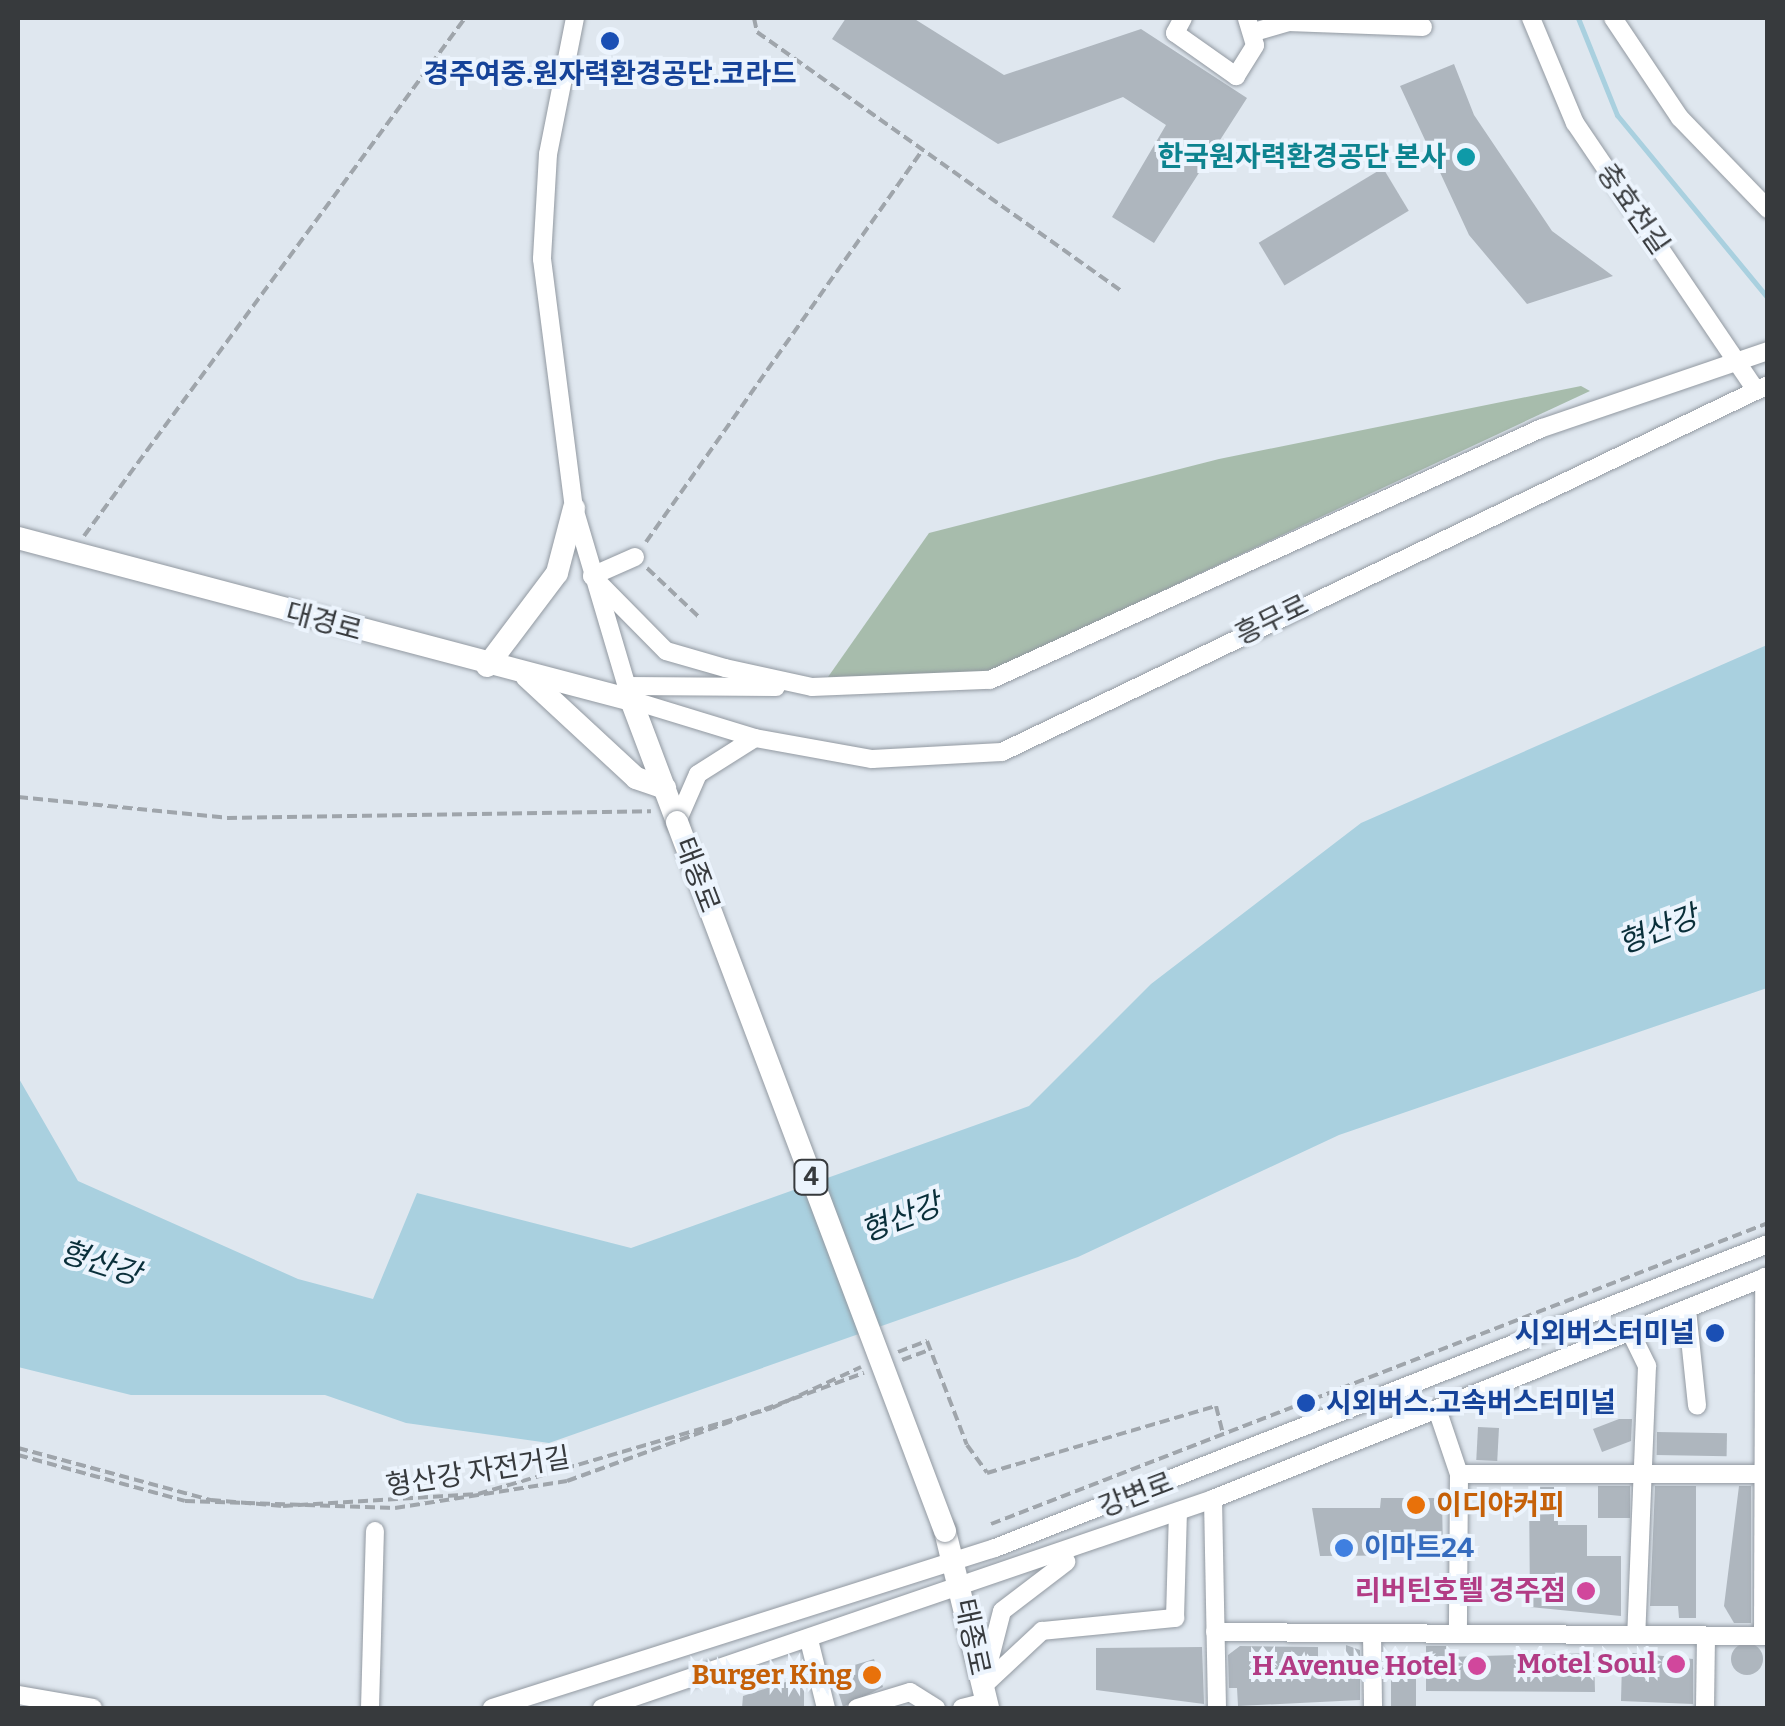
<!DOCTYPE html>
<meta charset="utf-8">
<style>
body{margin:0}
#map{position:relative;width:1785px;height:1726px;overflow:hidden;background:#dfe7ef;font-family:Bitter,"Noto Sans KR",serif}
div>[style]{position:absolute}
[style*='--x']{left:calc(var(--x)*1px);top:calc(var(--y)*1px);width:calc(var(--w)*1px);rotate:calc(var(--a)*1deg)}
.green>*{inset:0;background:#a7bcac}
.water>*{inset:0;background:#a9d0df}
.stream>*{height:5px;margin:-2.5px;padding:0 2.5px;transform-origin:2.5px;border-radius:2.5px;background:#a9d0df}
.building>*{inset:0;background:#aeb6be;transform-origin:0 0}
.round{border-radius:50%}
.path>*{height:4px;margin-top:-2px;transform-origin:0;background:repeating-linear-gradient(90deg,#9fa5ab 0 10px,transparent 0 15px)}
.roads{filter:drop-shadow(0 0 2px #9299a1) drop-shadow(0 0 2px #9299a1)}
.minor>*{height:18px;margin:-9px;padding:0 9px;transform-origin:9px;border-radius:9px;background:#fff}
.major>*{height:22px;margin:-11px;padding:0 11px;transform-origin:11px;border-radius:11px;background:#fff}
.bridges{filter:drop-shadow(0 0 2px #9299a1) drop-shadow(0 0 2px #9299a1)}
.major-bridge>*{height:22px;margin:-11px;padding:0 11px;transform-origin:11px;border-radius:11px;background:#fff}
.dots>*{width:28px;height:28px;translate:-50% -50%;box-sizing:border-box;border:5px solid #ecf4fd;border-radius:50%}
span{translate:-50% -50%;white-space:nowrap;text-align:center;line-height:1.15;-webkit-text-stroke:8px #ecf4fd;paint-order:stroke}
.shield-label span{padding:2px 8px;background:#ecf4fd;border:2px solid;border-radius:8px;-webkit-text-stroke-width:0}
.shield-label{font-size:25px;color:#373a3d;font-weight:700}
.transit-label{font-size:28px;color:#164399;font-weight:700}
.right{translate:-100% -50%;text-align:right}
.left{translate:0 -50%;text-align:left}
.culture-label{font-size:28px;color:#0d838f;font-weight:700}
.street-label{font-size:28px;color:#373a3d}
.food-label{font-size:28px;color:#c56008;font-weight:700}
.shop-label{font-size:28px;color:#366cbe;font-weight:700}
.hotel-label{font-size:28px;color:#b23c85;font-weight:700}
.water-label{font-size:30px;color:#0a2f3a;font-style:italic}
.frame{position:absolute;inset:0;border:20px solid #373a3d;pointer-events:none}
</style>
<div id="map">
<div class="green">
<i style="clip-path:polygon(1581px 386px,1590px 391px,987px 673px,828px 677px,929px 533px,1219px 459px)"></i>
</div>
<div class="water">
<i style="clip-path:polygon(1767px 645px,1767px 988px,1339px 1135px,1078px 1257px,549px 1443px,406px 1423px,325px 1395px,131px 1395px,18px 1367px,18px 1077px,78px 1181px,298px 1279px,373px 1299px,417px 1193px,631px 1248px,1029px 1106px,1151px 984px,1361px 823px)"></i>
</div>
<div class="stream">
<i style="--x:1578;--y:18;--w:105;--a:68.1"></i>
<i style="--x:1617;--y:115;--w:237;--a:50.5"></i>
</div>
<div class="building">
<i style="clip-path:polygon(846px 18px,913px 18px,1004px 75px,1141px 29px,1247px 98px,1154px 243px,1112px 217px,1166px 125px,1123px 97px,998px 144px,832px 39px)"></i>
<i style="clip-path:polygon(1454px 64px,1474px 115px,1552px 231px,1613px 276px,1527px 304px,1469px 235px,1400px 86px)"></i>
<i style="left:1383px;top:168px;width:50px;height:145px;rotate:59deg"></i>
<i style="clip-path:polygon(1619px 1419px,1632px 1419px,1631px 1441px,1602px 1452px,1593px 1429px)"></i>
<i style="left:1478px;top:1427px;width:21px;height:33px;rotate:3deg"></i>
<i style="left:1657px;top:1432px;width:70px;height:23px;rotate:1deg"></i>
<i style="left:1598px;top:1486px;width:32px;height:32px"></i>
<i style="clip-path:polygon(1655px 1486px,1696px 1486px,1696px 1618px,1679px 1618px,1678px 1606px,1650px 1606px)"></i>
<i style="clip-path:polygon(1739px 1486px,1751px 1486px,1751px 1623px,1734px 1623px,1724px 1606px)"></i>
<i style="clip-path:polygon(1529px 1487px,1557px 1487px,1558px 1525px,1587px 1525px,1587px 1556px,1621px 1556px,1621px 1616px,1530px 1607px)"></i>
<i style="clip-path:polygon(1381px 1498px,1442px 1498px,1443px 1555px,1320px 1556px,1312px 1508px,1380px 1508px)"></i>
<i class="round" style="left:1731px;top:1643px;width:32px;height:32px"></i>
<i style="clip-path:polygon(1346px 1645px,1360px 1650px,1360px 1700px,1238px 1706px,1237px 1688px,1229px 1688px,1228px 1655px,1240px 1646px,1318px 1647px,1318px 1665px,1346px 1664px)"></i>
<i style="clip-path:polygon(1426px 1646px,1446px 1646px,1446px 1657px,1594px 1653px,1595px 1692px,1426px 1691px)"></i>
<i style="clip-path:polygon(1202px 1647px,1204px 1704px,1096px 1690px,1096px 1648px)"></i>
<i style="clip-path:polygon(1633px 1653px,1693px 1659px,1693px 1704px,1621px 1701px,1622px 1662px)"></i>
<i style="clip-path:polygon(874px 1659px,883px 1687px,843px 1707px,832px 1672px)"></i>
<i style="clip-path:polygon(804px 1676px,804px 1707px,742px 1708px,743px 1696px)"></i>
<i style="left:1391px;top:1679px;width:25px;height:29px"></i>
</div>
<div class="path">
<i style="--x:754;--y:18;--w:14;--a:78"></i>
<i style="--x:757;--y:32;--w:449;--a:35.4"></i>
<i style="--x:84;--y:536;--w:643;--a:-53.66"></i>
<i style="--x:646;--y:542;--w:480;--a:-54.8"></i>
<i style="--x:647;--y:568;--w:71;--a:43.3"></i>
<i style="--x:18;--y:797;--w:210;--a:5.7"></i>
<i style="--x:227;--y:818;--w:424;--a:-0.9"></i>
<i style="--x:898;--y:1352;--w:31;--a:-21"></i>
<i style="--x:927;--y:1341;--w:111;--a:69"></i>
<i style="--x:967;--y:1445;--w:34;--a:54"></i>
<i style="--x:987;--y:1473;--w:239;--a:-16.3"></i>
<i style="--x:1216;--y:1406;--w:30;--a:76"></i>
<i style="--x:902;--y:1360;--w:30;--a:-20"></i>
<i style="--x:18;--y:1448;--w:200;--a:15.1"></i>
<i style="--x:211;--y:1500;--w:72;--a:4.8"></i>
<i style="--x:283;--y:1506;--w:195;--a:-3.5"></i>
<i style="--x:478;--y:1494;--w:306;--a:-16.3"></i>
<i style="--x:772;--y:1408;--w:98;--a:-24.7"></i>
<i style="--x:18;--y:1455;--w:173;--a:15.4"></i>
<i style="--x:185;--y:1501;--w:210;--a:1.9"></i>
<i style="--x:395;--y:1508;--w:174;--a:-8.9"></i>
<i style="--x:567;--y:1481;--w:316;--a:-20"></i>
<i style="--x:991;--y:1524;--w:833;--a:-21.18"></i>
</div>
<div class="roads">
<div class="minor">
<i style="--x:575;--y:18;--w:139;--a:101.2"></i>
<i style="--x:548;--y:154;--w:105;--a:93.3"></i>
<i style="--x:542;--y:259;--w:251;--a:82.7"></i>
<i style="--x:574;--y:508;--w:200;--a:73.5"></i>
<i style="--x:631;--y:700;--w:130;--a:17"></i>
<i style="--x:1183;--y:18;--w:17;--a:118"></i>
<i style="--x:1175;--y:33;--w:75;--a:35.2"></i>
<i style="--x:1236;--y:76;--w:36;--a:-58"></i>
<i style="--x:1255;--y:45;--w:28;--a:-107"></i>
<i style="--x:1531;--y:18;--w:114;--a:67.3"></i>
<i style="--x:1575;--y:123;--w:321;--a:55.9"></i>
<i style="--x:1613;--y:18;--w:120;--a:56.2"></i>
<i style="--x:1680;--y:118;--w:127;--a:46"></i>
<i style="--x:1254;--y:32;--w:35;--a:-16"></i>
<i style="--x:1288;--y:22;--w:135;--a:2.1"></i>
<i style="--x:592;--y:576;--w:105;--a:45.4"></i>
<i style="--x:666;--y:651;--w:61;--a:16.1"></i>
<i style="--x:725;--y:668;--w:89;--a:12.3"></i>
<i style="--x:812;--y:687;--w:178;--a:-2.3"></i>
<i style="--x:990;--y:680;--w:607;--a:-24.54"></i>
<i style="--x:1542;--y:428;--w:239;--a:-18.8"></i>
<i style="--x:592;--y:576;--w:47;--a:-23.8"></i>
<i style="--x:627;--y:686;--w:149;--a:0.4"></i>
<i style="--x:677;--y:822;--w:52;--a:-66.4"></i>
<i style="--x:698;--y:774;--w:67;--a:-32.3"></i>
<i style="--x:755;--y:738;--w:119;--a:10.2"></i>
<i style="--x:872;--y:759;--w:130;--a:-3.1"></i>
<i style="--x:1002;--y:752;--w:849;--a:-25.6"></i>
<i style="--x:1687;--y:1310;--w:96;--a:84"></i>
<i style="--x:1631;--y:1333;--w:37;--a:64"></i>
<i style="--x:1647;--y:1366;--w:269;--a:92.3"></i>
<i style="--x:1438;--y:1412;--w:65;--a:71.3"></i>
<i style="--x:1459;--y:1474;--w:160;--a:90.4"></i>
<i style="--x:1459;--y:1474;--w:309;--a:0"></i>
<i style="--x:1213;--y:1499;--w:209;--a:88.9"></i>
<i style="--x:1215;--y:1632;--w:553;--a:0.41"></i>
<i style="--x:1372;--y:1633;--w:75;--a:89.2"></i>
<i style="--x:1763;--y:1636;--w:359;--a:-89.8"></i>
<i style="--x:810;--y:1644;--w:66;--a:76"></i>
<i style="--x:983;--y:1685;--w:76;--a:-75.6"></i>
<i style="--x:1002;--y:1611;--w:81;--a:-37.4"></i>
<i style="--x:983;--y:1686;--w:81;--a:-43"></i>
<i style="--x:1042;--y:1631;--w:134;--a:-5.6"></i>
<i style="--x:1175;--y:1618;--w:106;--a:-88.4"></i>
<i style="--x:18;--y:1695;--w:76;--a:9.8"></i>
<i style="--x:370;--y:1708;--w:177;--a:-88.4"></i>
<i style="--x:492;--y:1708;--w:528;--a:-17.65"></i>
<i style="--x:995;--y:1548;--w:831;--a:-21.47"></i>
<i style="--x:602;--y:1708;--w:646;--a:-18.88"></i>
<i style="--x:1213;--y:1499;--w:598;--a:-21.89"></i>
<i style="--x:857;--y:1708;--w:55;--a:-16.8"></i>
<i style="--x:910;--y:1692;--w:31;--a:32"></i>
<i style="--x:962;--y:1708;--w:25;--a:-14"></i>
<i style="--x:1705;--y:1708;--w:72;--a:-89.2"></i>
</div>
<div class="major">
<i style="--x:18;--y:538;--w:634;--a:14.8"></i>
<i style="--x:631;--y:700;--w:130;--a:69.3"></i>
<i style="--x:487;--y:666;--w:116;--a:-53"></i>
<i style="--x:557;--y:573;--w:67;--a:-75.3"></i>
<i style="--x:527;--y:677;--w:149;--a:42.8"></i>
<i style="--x:636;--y:778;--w:31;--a:19"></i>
<i style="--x:945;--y:1531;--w:182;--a:76.3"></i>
</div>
</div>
<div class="bridges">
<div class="major-bridge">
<i style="--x:677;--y:822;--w:758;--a:69.29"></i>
</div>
</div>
<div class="dots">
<i style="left:610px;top:41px;background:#1a4fb4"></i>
<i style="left:1466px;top:157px;background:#0f9aa8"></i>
<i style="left:1715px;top:1333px;background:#1a4fb4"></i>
<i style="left:1306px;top:1403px;background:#1a4fb4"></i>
<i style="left:1416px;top:1505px;background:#e8710a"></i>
<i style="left:1344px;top:1548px;background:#3f7fe0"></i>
<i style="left:1586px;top:1591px;background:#d1479c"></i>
<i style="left:1676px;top:1664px;background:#d1479c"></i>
<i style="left:1477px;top:1666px;background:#d1479c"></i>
<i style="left:872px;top:1675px;background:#e8710a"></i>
</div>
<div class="shield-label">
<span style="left:811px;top:1177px">4</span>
</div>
<div class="transit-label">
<span style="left:610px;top:74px">경주여중.원자력환경공단.코라드</span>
<span class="right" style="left:1695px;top:1333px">시외버스터미널</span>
<span class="left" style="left:1326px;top:1403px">시외버스.고속버스터미널</span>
</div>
<div class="culture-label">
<span class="right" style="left:1446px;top:157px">한국원자력환경공단 본사</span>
</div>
<div class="street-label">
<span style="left:1633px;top:209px;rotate:55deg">충효천길</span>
<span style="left:1272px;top:620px;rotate:-26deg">흥무로</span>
<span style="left:324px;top:622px;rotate:15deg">대경로</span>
<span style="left:697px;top:875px;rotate:69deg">태종로</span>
<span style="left:478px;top:1472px;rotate:-9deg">형산강 자전거길</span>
<span style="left:1136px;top:1495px;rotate:-21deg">강변로</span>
<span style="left:972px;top:1637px;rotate:78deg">태종로</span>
</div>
<div class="food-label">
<span class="left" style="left:1436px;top:1505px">이디야커피</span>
<span class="right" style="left:852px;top:1675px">Burger King</span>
</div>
<div class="shop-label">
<span class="left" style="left:1364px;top:1548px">이마트24</span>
</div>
<div class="hotel-label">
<span class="right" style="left:1566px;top:1591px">리버틴호텔 경주점</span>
<span class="right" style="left:1656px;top:1664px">Motel Soul</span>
<span class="right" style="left:1457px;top:1666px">H Avenue Hotel</span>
</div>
<div class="water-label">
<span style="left:1658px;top:930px;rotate:-21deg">형산강</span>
<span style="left:901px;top:1218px;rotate:-21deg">형산강</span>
<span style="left:100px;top:1263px;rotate:18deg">형산강</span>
</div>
<div class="frame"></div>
</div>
